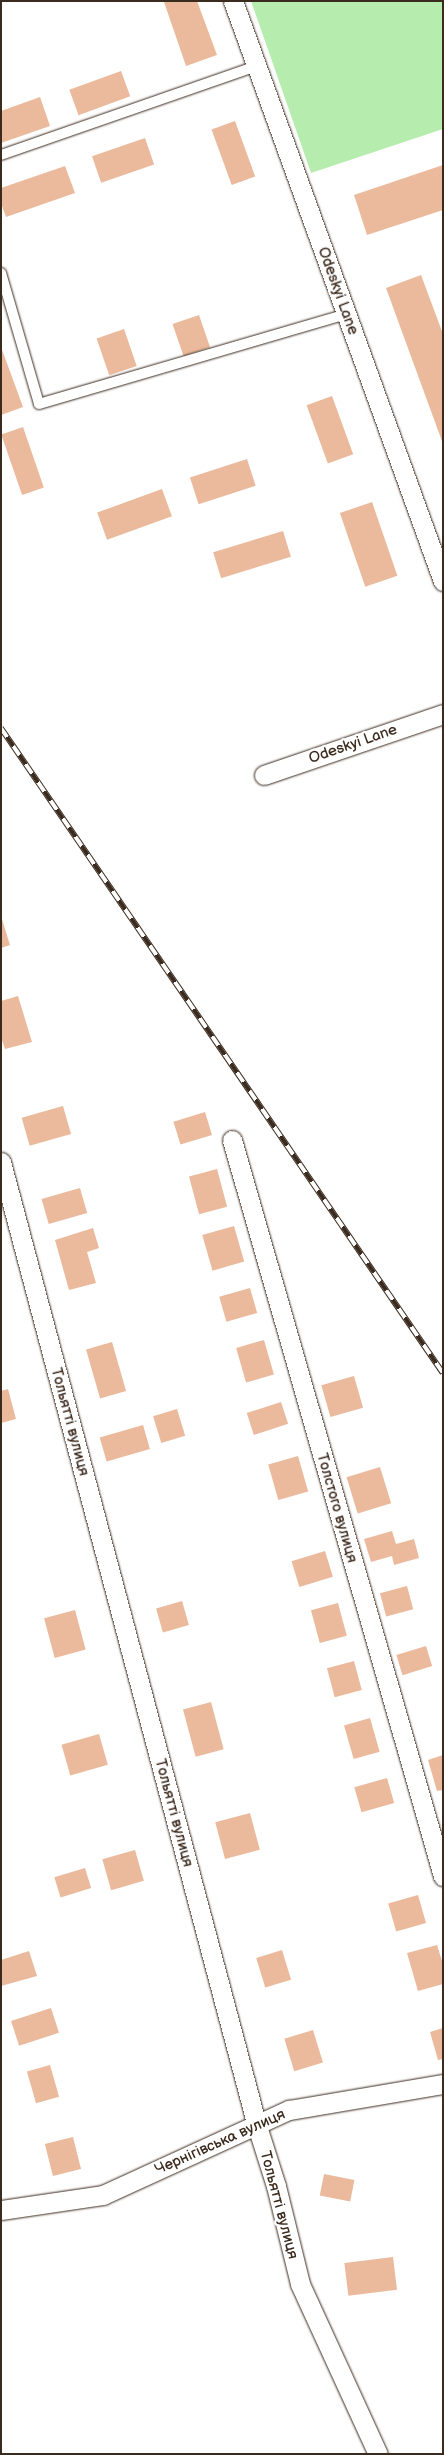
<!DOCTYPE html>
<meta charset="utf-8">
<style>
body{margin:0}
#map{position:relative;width:444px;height:2455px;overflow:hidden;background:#fff;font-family:"Balsamiq Sans",sans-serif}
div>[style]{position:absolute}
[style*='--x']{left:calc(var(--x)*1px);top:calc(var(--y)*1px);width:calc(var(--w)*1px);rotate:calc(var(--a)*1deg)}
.green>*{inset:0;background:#b6edaf}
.building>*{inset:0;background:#ebb99c;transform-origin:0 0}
.roads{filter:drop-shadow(0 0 1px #3b2a1e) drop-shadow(0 0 1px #3b2a1e)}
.service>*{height:10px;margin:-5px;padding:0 5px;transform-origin:5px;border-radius:5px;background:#fff}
.minor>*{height:19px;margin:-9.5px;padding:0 9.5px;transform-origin:9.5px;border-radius:9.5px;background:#fff}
.rail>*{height:5.5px;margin-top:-2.75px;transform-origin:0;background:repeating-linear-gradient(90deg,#fff 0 11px,#3b2a1e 0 22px);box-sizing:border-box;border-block:1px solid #3b2a1e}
span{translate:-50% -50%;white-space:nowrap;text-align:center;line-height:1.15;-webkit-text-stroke:4.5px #fff;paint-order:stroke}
.street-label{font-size:15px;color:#3b2a1e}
.frame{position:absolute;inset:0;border:2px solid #3b2a1e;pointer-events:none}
</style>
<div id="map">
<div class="green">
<i style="clip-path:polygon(251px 1px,443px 1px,443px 129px,311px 173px)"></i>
</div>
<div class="building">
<i style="clip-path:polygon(197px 1px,217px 55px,186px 66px,164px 2px)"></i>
<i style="left:121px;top:71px;width:27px;height:55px;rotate:70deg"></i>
<i style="clip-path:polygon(40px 97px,50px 126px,1px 143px,1px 111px)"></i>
<i style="left:235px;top:121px;width:59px;height:25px;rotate:70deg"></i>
<i style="left:145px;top:138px;width:28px;height:56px;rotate:71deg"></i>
<i style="clip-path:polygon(443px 165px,443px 210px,367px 235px,354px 195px)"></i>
<i style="clip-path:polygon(65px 166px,75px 193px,6px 217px,1px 203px,1px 188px)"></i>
<i style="clip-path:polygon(421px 275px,443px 334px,443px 444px,386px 288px)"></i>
<i style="left:199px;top:315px;width:34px;height:28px;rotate:71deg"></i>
<i style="left:124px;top:329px;width:39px;height:29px;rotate:71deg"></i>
<i style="clip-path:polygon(1px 347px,23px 407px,1px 415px)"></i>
<i style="left:332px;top:396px;width:62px;height:27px;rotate:70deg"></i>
<i style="left:23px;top:427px;width:64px;height:23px;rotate:71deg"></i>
<i style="left:247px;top:459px;width:28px;height:60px;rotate:72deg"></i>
<i style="left:162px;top:489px;width:29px;height:69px;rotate:70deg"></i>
<i style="left:372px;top:502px;width:78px;height:34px;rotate:71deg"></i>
<i style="left:283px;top:531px;width:27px;height:73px;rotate:73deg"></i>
<i style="clip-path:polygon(1px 916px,10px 945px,1px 948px)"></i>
<i style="clip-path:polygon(18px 996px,32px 1042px,5px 1049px,1px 1037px,1px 1001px)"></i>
<i style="left:63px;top:1106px;width:29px;height:43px;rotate:74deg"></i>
<i style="left:205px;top:1112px;width:24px;height:33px;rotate:73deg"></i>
<i style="left:217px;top:1169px;width:39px;height:29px;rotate:75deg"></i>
<i style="left:80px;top:1188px;width:26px;height:40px;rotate:74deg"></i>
<i style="left:234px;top:1226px;width:37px;height:33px;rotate:74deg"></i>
<i style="clip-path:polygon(93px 1228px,99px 1248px,87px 1252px,96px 1283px,69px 1290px,55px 1240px)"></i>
<i style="left:250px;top:1288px;width:26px;height:32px;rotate:74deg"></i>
<i style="left:264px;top:1340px;width:36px;height:29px;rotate:74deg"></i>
<i style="left:112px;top:1342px;width:51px;height:27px;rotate:74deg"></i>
<i style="left:354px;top:1376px;width:33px;height:34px;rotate:74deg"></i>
<i style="clip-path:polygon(8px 1389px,16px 1419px,1px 1423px,1px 1391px)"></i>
<i style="left:281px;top:1402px;width:23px;height:36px;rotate:72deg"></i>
<i style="left:177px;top:1409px;width:28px;height:25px;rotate:73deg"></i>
<i style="left:143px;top:1425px;width:25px;height:45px;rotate:74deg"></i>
<i style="left:298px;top:1456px;width:37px;height:31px;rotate:74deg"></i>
<i style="left:380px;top:1467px;width:38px;height:35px;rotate:73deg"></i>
<i style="clip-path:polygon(392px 1531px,396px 1544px,414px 1539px,419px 1558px,394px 1565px,392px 1556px,371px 1562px,364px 1539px)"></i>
<i style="left:325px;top:1551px;width:27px;height:35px;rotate:73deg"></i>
<i style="left:407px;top:1586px;width:24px;height:28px;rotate:75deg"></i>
<i style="left:182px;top:1601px;width:25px;height:27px;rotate:74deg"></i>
<i style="left:338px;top:1603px;width:34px;height:28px;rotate:75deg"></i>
<i style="left:75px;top:1610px;width:41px;height:32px;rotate:75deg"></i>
<i style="left:426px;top:1646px;width:21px;height:31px;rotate:73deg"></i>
<i style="left:354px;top:1661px;width:30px;height:28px;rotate:75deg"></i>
<i style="left:211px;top:1702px;width:49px;height:29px;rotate:75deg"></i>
<i style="left:370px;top:1718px;width:35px;height:27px;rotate:74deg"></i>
<i style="left:99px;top:1734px;width:32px;height:39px;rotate:74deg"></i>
<i style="clip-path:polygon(443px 1755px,443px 1790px,437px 1791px,428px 1760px)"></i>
<i style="left:387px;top:1778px;width:26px;height:34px;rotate:74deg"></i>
<i style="left:250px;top:1813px;width:38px;height:36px;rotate:75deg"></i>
<i style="left:135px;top:1850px;width:32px;height:34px;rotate:74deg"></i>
<i style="left:85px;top:1868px;width:21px;height:32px;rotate:73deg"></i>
<i style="left:418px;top:1895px;width:29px;height:31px;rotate:74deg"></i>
<i style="clip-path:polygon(437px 1945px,443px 1964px,443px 1984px,418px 1991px,407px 1953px)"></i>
<i style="left:282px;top:1950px;width:31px;height:27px;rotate:73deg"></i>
<i style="clip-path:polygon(29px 1951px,37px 1976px,1px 1986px,1px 1960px)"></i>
<i style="left:51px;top:2008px;width:26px;height:42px;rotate:72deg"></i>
<i style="clip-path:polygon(443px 2028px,443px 2059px,438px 2060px,430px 2032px)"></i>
<i style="left:313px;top:2030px;width:34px;height:30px;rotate:73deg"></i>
<i style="left:50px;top:2065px;width:33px;height:24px;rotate:74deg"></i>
<i style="left:73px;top:2137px;width:33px;height:29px;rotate:76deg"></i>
<i style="left:324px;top:2174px;width:31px;height:22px;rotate:11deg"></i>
<i style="left:393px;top:2257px;width:33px;height:49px;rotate:83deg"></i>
</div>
<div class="roads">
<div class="service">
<i style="--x:1;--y:155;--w:271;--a:-19.2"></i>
<i style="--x:1;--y:273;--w:136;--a:73.8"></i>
<i style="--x:39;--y:404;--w:320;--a:-16.3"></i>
</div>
<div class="minor">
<i style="--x:233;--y:1;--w:617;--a:70.1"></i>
<i style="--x:264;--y:775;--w:189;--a:-18.8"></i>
<i style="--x:232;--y:1140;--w:766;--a:74"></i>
<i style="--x:1;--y:1162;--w:997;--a:75.13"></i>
<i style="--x:257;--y:2126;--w:63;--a:72.4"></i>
<i style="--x:276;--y:2186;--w:101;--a:76.2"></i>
<i style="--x:300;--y:2284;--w:187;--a:65.4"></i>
<i style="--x:1;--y:2210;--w:103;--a:-8.4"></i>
<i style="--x:103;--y:2195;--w:205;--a:-24.6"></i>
<i style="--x:289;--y:2110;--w:156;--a:-9.6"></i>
</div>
</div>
<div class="rail">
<i style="--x:1;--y:728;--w:782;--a:55.58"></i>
</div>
<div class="street-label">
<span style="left:338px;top:291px;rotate:70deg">Odeskyi Lane</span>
<span style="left:353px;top:744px;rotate:-19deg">Odeskyi Lane</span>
<span style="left:70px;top:1422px;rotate:75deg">Тольятті вулиця</span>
<span style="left:337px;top:1508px;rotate:74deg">Толстого вулиця</span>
<span style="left:174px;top:1813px;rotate:75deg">Тольятті вулиця</span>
<span style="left:220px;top:2142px;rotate:-24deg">Чернігівська вулиця</span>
<span style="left:279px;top:2205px;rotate:75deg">Тольятті вулиця</span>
</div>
<div class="frame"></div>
</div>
